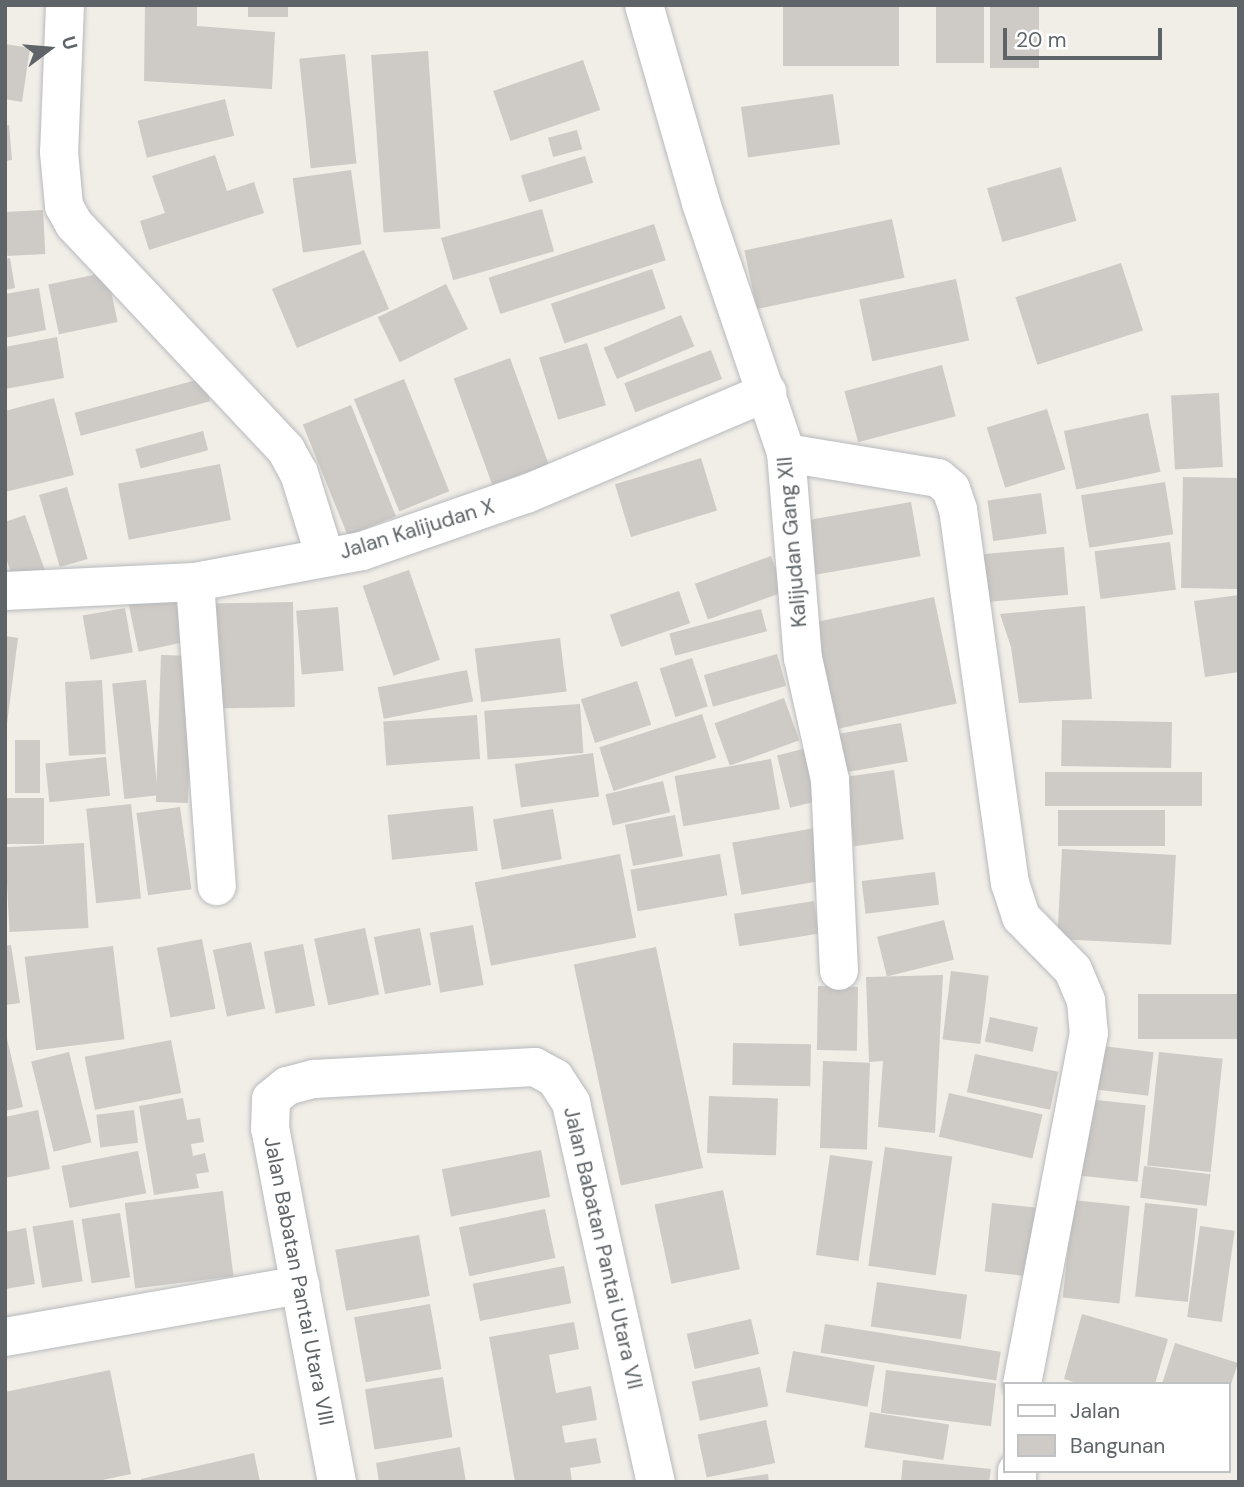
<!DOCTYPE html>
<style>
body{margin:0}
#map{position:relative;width:1244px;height:1487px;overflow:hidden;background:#f1ede7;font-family:"DM Sans",sans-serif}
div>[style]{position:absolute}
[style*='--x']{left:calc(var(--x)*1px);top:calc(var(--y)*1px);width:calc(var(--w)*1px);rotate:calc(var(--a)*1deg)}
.building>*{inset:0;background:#cecac6;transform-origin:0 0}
.roads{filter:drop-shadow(0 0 2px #b7babd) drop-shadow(0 0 2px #b7babd)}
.minor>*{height:38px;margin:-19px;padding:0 19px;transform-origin:19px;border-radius:19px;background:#fff}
span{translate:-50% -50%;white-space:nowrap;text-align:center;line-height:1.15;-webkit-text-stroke:6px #fff;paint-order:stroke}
.street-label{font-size:21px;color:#5e6467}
.frame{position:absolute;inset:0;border:7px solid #5e6467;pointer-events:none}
.legend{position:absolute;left:1003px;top:1382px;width:228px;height:91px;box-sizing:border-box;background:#fff;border:2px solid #bfc1c2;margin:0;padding:9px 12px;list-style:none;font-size:21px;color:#5e6467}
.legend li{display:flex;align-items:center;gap:14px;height:35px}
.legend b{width:35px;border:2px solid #bfc1c2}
.north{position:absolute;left:14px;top:14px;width:70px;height:70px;-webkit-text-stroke:5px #fff;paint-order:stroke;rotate:74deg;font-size:19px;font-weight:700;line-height:28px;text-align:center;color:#5e6467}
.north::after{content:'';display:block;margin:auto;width:24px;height:32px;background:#5e6467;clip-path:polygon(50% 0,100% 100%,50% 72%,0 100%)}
.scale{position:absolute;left:1003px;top:28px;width:159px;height:32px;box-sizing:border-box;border:4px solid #5e6467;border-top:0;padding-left:9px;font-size:21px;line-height:24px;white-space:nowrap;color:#5e6467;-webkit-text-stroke:5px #fff;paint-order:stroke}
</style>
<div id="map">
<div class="building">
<i style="clip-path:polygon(145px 5px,197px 5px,197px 26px,275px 32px,272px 89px,144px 81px)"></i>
<i style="left:248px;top:5px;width:40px;height:12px"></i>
<i style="left:783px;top:5px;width:116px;height:61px"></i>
<i style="left:936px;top:5px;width:48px;height:58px"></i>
<i style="left:990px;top:5px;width:49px;height:63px"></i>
<i style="clip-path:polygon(5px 44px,30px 48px,22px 102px,5px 99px)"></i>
<i style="left:428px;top:51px;width:178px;height:57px;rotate:86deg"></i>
<i style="left:345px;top:54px;width:110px;height:46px;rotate:84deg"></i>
<i style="left:583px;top:60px;width:53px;height:95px;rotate:71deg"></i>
<i style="left:833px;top:94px;width:51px;height:93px;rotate:82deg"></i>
<i style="left:225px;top:99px;width:38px;height:90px;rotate:76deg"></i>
<i style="clip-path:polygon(9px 125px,12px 160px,5px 161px,5px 126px)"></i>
<i style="left:577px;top:130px;width:20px;height:30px;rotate:75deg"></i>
<i style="clip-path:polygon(215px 155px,227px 191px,254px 182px,264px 213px,149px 250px,140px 221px,165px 213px,152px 176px)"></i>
<i style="left:585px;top:156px;width:28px;height:67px;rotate:73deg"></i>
<i style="left:1061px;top:167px;width:56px;height:77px;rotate:74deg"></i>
<i style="left:351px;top:170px;width:75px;height:59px;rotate:82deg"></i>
<i style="left:542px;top:209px;width:44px;height:105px;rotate:74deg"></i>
<i style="left:43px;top:210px;width:44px;height:38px;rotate:87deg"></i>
<i style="left:892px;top:219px;width:60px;height:151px;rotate:78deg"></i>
<i style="left:654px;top:224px;width:38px;height:174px;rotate:72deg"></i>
<i style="left:364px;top:250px;width:64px;height:100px;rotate:67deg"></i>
<i style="clip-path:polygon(10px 258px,15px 288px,5px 290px,5px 259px)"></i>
<i style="left:1121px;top:263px;width:71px;height:111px;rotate:72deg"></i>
<i style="left:652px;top:269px;width:42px;height:107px;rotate:71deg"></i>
<i style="left:107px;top:272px;width:51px;height:60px;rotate:78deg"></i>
<i style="left:956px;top:279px;width:63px;height:99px;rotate:78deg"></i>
<i style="left:446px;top:284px;width:50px;height:76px;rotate:64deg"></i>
<i style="clip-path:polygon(39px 288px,46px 330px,5px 338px,5px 294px)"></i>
<i style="left:681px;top:315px;width:34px;height:84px;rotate:67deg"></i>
<i style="clip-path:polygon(57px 337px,64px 378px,5px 389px,5px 347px)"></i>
<i style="left:587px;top:343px;width:65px;height:50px;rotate:73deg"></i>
<i style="left:711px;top:350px;width:31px;height:93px;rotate:69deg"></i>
<i style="left:510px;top:358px;width:113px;height:60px;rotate:70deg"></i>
<i style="left:942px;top:365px;width:53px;height:101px;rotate:75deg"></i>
<i style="left:204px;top:378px;width:24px;height:134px;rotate:75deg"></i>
<i style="left:404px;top:379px;width:121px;height:54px;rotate:68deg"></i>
<i style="left:1219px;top:393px;width:74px;height:48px;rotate:87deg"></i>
<i style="clip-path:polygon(54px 398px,74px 475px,5px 492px,5px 411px)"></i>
<i style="left:351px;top:405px;width:120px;height:52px;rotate:68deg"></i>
<i style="left:1047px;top:409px;width:63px;height:63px;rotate:73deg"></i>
<i style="left:1148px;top:413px;width:60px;height:86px;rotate:78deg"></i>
<i style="left:203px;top:431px;width:20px;height:70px;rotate:75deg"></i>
<i style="left:701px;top:458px;width:55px;height:90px;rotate:73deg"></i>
<i style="left:220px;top:464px;width:57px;height:104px;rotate:79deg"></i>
<i style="left:1183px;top:477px;width:56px;height:111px;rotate:1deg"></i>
<i style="left:1165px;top:482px;width:53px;height:85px;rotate:81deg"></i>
<i style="left:67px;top:487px;width:75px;height:29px;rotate:74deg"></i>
<i style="left:1041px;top:493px;width:41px;height:54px;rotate:82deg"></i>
<i style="left:911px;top:502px;width:55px;height:118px;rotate:80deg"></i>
<i style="clip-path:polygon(25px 515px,47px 576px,16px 586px,5px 556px,5px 522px)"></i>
<i style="left:1170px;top:542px;width:48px;height:76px;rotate:83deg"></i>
<i style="left:1064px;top:547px;width:48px;height:82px;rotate:85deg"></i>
<i style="left:771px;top:556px;width:38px;height:81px;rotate:70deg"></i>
<i style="left:409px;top:570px;width:95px;height:49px;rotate:71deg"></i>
<i style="left:679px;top:591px;width:34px;height:73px;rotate:71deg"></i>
<i style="left:174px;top:592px;width:51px;height:47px;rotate:78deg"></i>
<i style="clip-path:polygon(1239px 595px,1239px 672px,1205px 677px,1194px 601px)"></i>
<i style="left:934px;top:597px;width:109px;height:126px;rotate:78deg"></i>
<i style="left:293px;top:602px;width:105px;height:87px;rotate:89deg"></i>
<i style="clip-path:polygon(1085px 606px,1092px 699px,1019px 703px,1011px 647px,1000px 614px)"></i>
<i style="left:338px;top:607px;width:64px;height:42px;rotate:85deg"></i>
<i style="left:125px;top:608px;width:45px;height:43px;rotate:80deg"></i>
<i style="left:761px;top:609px;width:23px;height:95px;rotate:75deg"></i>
<i style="clip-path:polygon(5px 636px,18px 638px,7px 724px,5px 723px)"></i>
<i style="left:560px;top:638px;width:54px;height:86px;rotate:83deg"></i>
<i style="left:777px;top:654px;width:33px;height:76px;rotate:74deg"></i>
<i style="left:161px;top:655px;width:32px;height:147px;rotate:2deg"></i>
<i style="left:692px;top:658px;width:51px;height:34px;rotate:72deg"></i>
<i style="left:467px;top:670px;width:32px;height:91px;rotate:79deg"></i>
<i style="left:102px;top:680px;width:74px;height:37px;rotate:87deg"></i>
<i style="left:146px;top:680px;width:116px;height:34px;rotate:84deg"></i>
<i style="left:637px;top:681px;width:46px;height:59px;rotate:72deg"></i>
<i style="left:784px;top:698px;width:45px;height:74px;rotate:70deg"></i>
<i style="left:580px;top:704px;width:49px;height:96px;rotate:86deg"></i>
<i style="left:702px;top:714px;width:46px;height:108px;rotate:72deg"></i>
<i style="left:477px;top:715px;width:44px;height:94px;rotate:86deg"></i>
<i style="left:1062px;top:720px;width:110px;height:46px;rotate:1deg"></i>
<i style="left:901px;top:723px;width:39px;height:64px;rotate:80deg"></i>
<i style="left:15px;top:740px;width:25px;height:53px"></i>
<i style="left:811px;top:747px;width:54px;height:35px;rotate:76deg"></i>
<i style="left:593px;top:753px;width:44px;height:79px;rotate:82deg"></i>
<i style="left:106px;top:757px;width:39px;height:61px;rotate:84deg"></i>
<i style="left:771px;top:759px;width:51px;height:98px;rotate:80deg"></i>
<i style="left:894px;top:770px;width:70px;height:50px;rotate:82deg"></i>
<i style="left:1045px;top:772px;width:157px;height:34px"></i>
<i style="left:663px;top:781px;width:32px;height:59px;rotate:77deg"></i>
<i style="left:5px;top:798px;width:39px;height:46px"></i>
<i style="left:131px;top:804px;width:95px;height:45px;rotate:84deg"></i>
<i style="left:473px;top:806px;width:45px;height:86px;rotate:84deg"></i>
<i style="left:180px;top:807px;width:83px;height:44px;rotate:82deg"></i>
<i style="left:553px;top:809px;width:51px;height:61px;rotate:80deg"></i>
<i style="left:1165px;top:810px;width:36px;height:107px;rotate:90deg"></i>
<i style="left:675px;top:815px;width:42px;height:51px;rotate:79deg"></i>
<i style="left:815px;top:828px;width:53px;height:84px;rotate:80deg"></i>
<i style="left:84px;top:843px;width:85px;height:79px;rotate:87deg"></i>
<i style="left:1062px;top:849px;width:114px;height:90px;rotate:3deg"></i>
<i style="left:620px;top:854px;width:85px;height:148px;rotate:79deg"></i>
<i style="left:720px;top:854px;width:42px;height:91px;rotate:80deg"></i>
<i style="left:935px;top:872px;width:33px;height:74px;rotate:83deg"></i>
<i style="left:814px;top:901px;width:33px;height:81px;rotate:81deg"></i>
<i style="left:944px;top:920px;width:41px;height:69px;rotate:76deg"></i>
<i style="left:473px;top:925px;width:61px;height:44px;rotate:80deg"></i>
<i style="left:365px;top:928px;width:68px;height:52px;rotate:78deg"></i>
<i style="left:420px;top:928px;width:58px;height:47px;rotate:79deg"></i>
<i style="left:202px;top:939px;width:71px;height:46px;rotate:79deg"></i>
<i style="left:251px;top:942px;width:68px;height:39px;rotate:78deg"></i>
<i style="left:303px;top:944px;width:63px;height:40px;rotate:79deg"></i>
<i style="clip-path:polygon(11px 945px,20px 1003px,5px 1005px,5px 946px)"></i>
<i style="left:113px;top:946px;width:94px;height:89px;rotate:83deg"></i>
<i style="left:656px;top:947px;width:226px;height:84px;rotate:78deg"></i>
<i style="left:951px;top:971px;width:38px;height:69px;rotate:7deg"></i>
<i style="clip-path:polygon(943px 975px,935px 1133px,878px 1127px,883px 1061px,869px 1062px,866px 977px)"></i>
<i style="left:818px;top:986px;width:40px;height:64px;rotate:1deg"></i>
<i style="left:1138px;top:994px;width:101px;height:45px"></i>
<i style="left:990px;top:1017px;width:49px;height:25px;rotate:12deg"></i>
<i style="clip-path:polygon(5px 1030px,23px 1107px,5px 1111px)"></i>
<i style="left:171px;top:1040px;width:54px;height:88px;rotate:79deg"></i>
<i style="left:733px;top:1043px;width:78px;height:42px;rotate:1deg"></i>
<i style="left:1095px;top:1045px;width:59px;height:44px;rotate:7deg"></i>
<i style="left:69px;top:1052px;width:93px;height:39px;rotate:76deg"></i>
<i style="left:1159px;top:1052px;width:64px;height:114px;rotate:6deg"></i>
<i style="left:975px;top:1054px;width:85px;height:39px;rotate:12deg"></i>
<i style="left:823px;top:1061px;width:47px;height:87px;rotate:2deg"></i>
<i style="left:949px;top:1093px;width:96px;height:45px;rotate:13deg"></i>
<i style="left:709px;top:1096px;width:69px;height:57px;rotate:2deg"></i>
<i style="clip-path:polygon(183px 1098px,187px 1120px,200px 1118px,204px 1142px,191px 1144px,193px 1156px,205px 1153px,209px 1172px,196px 1174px,199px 1188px,154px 1195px,139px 1106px)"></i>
<i style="left:1087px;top:1099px;width:59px;height:77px;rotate:6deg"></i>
<i style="clip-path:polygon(38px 1110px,50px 1169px,5px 1178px,5px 1117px)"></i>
<i style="left:134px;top:1110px;width:33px;height:38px;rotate:83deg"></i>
<i style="left:885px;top:1147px;width:68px;height:120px;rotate:8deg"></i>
<i style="left:541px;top:1150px;width:48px;height:101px;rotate:79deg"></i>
<i style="left:138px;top:1151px;width:43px;height:78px;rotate:79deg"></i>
<i style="left:830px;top:1155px;width:43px;height:101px;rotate:8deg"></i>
<i style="left:1144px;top:1166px;width:67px;height:32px;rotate:7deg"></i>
<i style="left:723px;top:1190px;width:81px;height:70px;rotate:78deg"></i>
<i style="left:223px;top:1191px;width:86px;height:99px;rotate:83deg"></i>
<i style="left:1073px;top:1200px;width:57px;height:98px;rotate:6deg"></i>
<i style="left:992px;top:1203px;width:46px;height:69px;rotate:6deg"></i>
<i style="left:1145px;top:1203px;width:53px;height:94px;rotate:6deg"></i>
<i style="left:545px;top:1209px;width:50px;height:88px;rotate:78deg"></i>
<i style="left:120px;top:1213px;width:65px;height:39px;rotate:81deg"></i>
<i style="left:73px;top:1220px;width:62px;height:41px;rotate:81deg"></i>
<i style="left:1200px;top:1226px;width:35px;height:92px;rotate:8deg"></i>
<i style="clip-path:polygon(26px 1228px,35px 1284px,5px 1289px,5px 1232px)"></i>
<i style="left:419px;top:1235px;width:62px;height:85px;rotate:80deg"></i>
<i style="left:564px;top:1266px;width:38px;height:93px;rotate:79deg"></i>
<i style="left:877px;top:1282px;width:91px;height:45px;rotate:8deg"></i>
<i style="left:430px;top:1304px;width:66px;height:77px;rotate:80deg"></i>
<i style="clip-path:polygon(1082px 1314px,1168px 1339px,1155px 1384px,1080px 1384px,1064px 1379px)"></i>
<i style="left:751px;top:1319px;width:36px;height:66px;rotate:77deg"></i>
<i style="clip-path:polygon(574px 1322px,579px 1349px,549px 1355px,556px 1393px,591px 1386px,597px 1420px,562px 1426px,565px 1443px,596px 1438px,601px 1463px,570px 1468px,572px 1482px,515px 1482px,489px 1337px)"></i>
<i style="left:825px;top:1324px;width:178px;height:29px;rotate:9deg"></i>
<i style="clip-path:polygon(1175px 1343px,1238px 1363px,1229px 1390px,1228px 1384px,1162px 1384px)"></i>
<i style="left:793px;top:1351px;width:83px;height:42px;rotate:10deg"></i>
<i style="left:760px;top:1367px;width:40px;height:70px;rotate:78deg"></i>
<i style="clip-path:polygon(110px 1370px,131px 1474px,93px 1482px,5px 1482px,5px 1392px)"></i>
<i style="left:886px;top:1370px;width:111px;height:43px;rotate:7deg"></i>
<i style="left:443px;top:1377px;width:61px;height:79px;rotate:81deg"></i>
<i style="left:870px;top:1412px;width:80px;height:36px;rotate:9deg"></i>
<i style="left:766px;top:1420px;width:44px;height:70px;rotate:78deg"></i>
<i style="clip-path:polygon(460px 1447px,466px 1482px,379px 1482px,376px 1463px)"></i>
<i style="clip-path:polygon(254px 1453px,260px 1482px,141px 1482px,141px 1479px)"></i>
<i style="clip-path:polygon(903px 1460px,991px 1469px,989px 1482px,901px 1482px)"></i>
<i style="clip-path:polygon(768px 1474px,769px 1482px,728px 1482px,727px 1480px)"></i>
</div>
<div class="roads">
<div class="minor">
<i style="--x:65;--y:5;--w:147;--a:92.3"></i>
<i style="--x:59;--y:152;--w:54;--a:84.7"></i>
<i style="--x:64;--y:206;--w:21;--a:61"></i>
<i style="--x:74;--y:224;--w:310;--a:46.8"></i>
<i style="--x:286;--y:450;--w:26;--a:61"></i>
<i style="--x:299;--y:473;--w:88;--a:72.8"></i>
<i style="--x:644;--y:5;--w:206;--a:73.9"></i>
<i style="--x:701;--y:203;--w:264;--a:71.2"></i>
<i style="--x:786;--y:453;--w:206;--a:85.3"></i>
<i style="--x:803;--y:658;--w:125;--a:77.5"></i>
<i style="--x:830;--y:780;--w:191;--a:87.3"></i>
<i style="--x:786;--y:453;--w:154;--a:9.3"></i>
<i style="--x:938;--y:478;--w:17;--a:40"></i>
<i style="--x:951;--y:489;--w:21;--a:71"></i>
<i style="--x:958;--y:509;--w:378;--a:82.1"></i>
<i style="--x:1010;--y:883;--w:36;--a:72"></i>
<i style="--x:1021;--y:917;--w:74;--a:45.5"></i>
<i style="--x:1073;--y:970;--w:34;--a:67"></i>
<i style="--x:1086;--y:1001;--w:32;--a:85"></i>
<i style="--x:1089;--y:1033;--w:357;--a:100.8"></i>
<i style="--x:195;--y:582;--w:305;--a:85.9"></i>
<i style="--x:5;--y:591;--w:190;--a:-2.7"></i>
<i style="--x:195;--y:582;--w:170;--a:-10.5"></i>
<i style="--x:362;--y:551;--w:174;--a:-19.2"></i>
<i style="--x:526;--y:494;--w:262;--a:-22.9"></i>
<i style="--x:5;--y:1337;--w:300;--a:-10"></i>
<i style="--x:337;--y:1482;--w:359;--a:-100.7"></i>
<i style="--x:270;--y:1129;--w:30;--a:-88"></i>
<i style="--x:271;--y:1099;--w:21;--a:-39"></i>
<i style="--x:287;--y:1086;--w:28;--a:-15"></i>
<i style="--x:314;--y:1079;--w:221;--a:-3.1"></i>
<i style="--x:535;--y:1067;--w:23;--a:29"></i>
<i style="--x:555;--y:1078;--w:30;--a:57"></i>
<i style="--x:571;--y:1103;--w:388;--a:77.4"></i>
<i style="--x:1017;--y:1482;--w:11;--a:-90"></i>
</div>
</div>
<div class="street-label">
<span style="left:417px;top:529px;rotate:-17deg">Jalan Kalijudan X</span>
<span style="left:792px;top:542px;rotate:-95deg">Kalijudan Gang XII</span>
<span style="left:603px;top:1248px;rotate:77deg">Jalan Babatan Pantai Utara VII</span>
<span style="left:299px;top:1281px;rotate:79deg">Jalan Babatan Pantai Utara VIII</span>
</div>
<div class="frame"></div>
<ul class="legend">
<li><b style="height:9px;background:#fff"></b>Jalan</li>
<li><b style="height:19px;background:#cecac6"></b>Bangunan</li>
</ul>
<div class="north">U</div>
<div class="scale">20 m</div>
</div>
